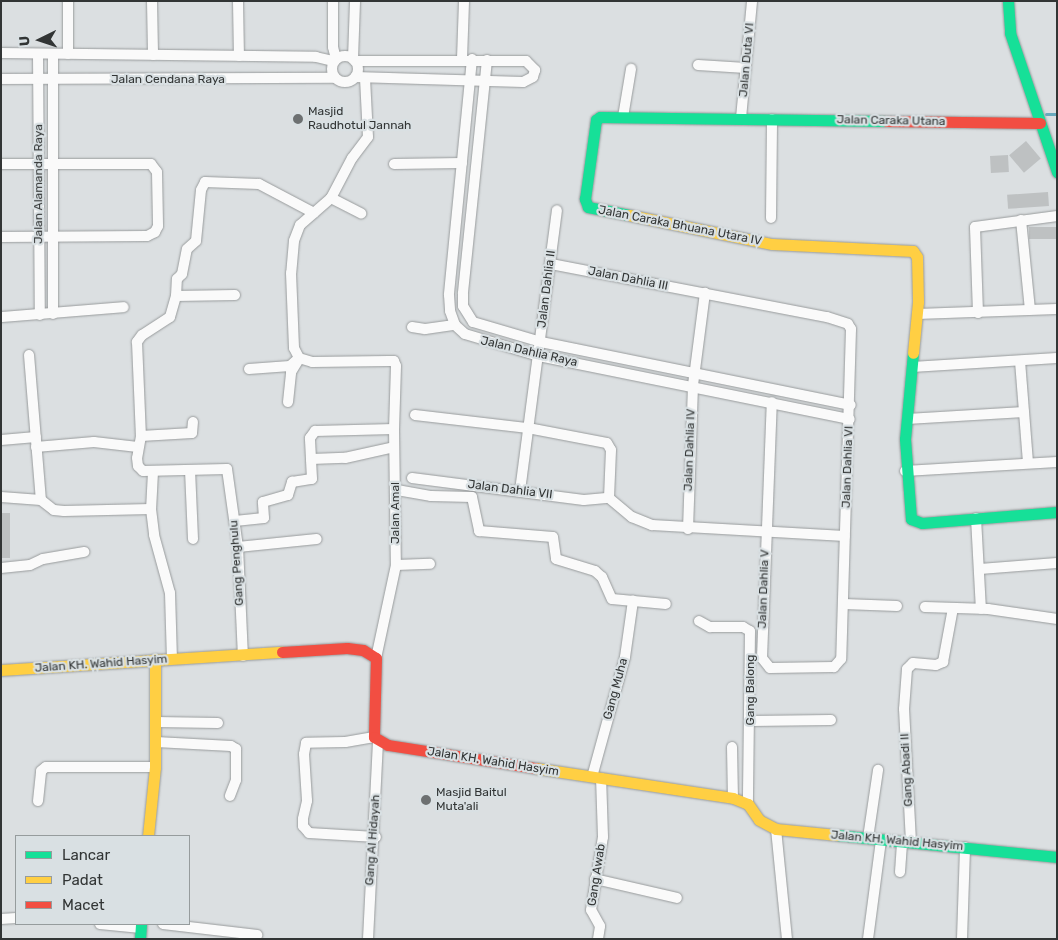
<!DOCTYPE html>
<style>
body{margin:0}
#map{position:relative;width:1058px;height:940px;overflow:hidden;background:#dbdfe1;font-family:Rubik,sans-serif}
div>[style]{position:absolute}
[style*='--x']{left:calc(var(--x)*1px);top:calc(var(--y)*1px);width:calc(var(--w)*1px);rotate:calc(var(--a)*1deg)}
.stream>*{height:3px;margin:-1.5px;padding:0 1.5px;transform-origin:1.5px;border-radius:1.5px;background:#68aabd}
.building>*{inset:0;background:#bec1c2;transform-origin:0 0}
.roads{filter:drop-shadow(0 0 1px #989b9c) drop-shadow(0 0 1px #989b9c)}
.street>*{height:10px;margin:-5px;padding:0 5px;transform-origin:5px;border-radius:5px;background:#fafafa}
.street>.ring{margin:-5px;padding:0;box-sizing:content-box;background:none;border:10px solid #fafafa;border-radius:50%}
.fast>*{height:11px;margin:-5.5px;padding:0 5.5px;transform-origin:5.5px;border-radius:5.5px;background:#16e098}
.slow>*{height:11px;margin:-5.5px;padding:0 5.5px;transform-origin:5.5px;border-radius:5.5px;background:#ffcf43}
.jam>*{height:11px;margin:-5.5px;padding:0 5.5px;transform-origin:5.5px;border-radius:5.5px;background:#f24e42}
.dots>*{width:14px;height:14px;translate:-50% -50%;box-sizing:border-box;border:2px solid #d9e0e3;border-radius:50%}
span{translate:-50% -50%;white-space:nowrap;text-align:center;line-height:1.15;-webkit-text-stroke:4.5px #d9e0e3;paint-order:stroke}
.street-label{font-size:12px;color:#323535}
.poi-label{font-size:12px;color:#323535}
.left{translate:0 -50%;text-align:left}
.frame{position:absolute;inset:0;border:2px solid #323535;pointer-events:none}
.legend{position:absolute;left:15px;top:835px;width:175px;height:90px;box-sizing:border-box;background:#d9e0e3;border:1px solid #969c9d;margin:0;padding:6px 9px;list-style:none;font-size:15px;color:#323535}
.legend li{display:flex;align-items:center;gap:10px;height:25px}
.legend b{width:25px;border:1px solid #969c9d}
.north{position:absolute;left:15px;top:15px;width:50px;height:50px;-webkit-text-stroke:4px #d9e0e3;paint-order:stroke;rotate:266deg;font-size:14px;font-weight:700;line-height:20px;text-align:center;color:#323535}
.north::after{content:'';display:block;margin:auto;width:18px;height:22px;background:#323535;clip-path:polygon(50% 0,100% 100%,50% 72%,0 100%)}
</style>
<div id="map">
<div class="stream">
<i style="--x:1046;--y:114;--w:11;--a:0"></i>
</div>
<div class="building">
<i style="left:1026px;top:141px;width:23px;height:22px;rotate:50deg"></i>
<i style="left:1008px;top:155px;width:17px;height:18px;rotate:87deg"></i>
<i style="left:1048px;top:192px;width:14px;height:41px;rotate:86deg"></i>
<i style="left:1057px;top:227px;width:12px;height:28px;rotate:90deg"></i>
<i style="left:1px;top:513px;width:9px;height:45px"></i>
</div>
<div class="roads">
<div class="street">
<i style="--x:152;--y:1;--w:54;--a:88.9"></i>
<i style="--x:238;--y:1;--w:55;--a:89"></i>
<i style="--x:333;--y:1;--w:46;--a:90"></i>
<i style="--x:333;--y:47;--w:12;--a:76"></i>
<i style="--x:1;--y:53;--w:315;--a:0.7"></i>
<i style="--x:316;--y:57;--w:18;--a:13"></i>
<i style="--x:38;--y:54;--w:261;--a:89.6"></i>
<i style="--x:68;--y:54;--w:53;--a:-90"></i>
<i class="ring" style="left:332px;top:56px;width:16px;height:16px"></i>
<i style="--x:353;--y:59;--w:58;--a:-88"></i>
<i style="--x:462;--y:59;--w:57;--a:-88"></i>
<i style="--x:472;--y:59;--w:237;--a:95.6"></i>
<i style="--x:449;--y:295;--w:16;--a:86"></i>
<i style="--x:450;--y:311;--w:15;--a:70"></i>
<i style="--x:455;--y:325;--w:13;--a:42"></i>
<i style="--x:465;--y:334;--w:77;--a:16.6"></i>
<i style="--x:539;--y:356;--w:317;--a:11.5"></i>
<i style="--x:487;--y:60;--w:235;--a:95.9"></i>
<i style="--x:463;--y:294;--w:12;--a:90"></i>
<i style="--x:463;--y:306;--w:19;--a:58"></i>
<i style="--x:473;--y:322;--w:71;--a:16.4"></i>
<i style="--x:541;--y:342;--w:316;--a:11.5"></i>
<i style="--x:355;--y:61;--w:171;--a:0"></i>
<i style="--x:526;--y:61;--w:13;--a:45"></i>
<i style="--x:535;--y:70;--w:7;--a:106"></i>
<i style="--x:533;--y:77;--w:11;--a:153"></i>
<i style="--x:523;--y:82;--w:168;--a:-178.3"></i>
<i style="--x:698;--y:65;--w:48;--a:3.6"></i>
<i style="--x:365;--y:78;--w:59;--a:87.1"></i>
<i style="--x:368;--y:137;--w:26;--a:127"></i>
<i style="--x:352;--y:158;--w:45;--a:117.7"></i>
<i style="--x:331;--y:198;--w:41;--a:138.9"></i>
<i style="--x:300;--y:225;--w:17;--a:111"></i>
<i style="--x:294;--y:241;--w:32;--a:95"></i>
<i style="--x:291;--y:273;--w:75;--a:87.7"></i>
<i style="--x:294;--y:348;--w:11;--a:63"></i>
<i style="--x:299;--y:358;--w:14;--a:17"></i>
<i style="--x:312;--y:362;--w:77;--a:-0.7"></i>
<i style="--x:389;--y:361;--w:5;--a:0"></i>
<i style="--x:394;--y:361;--w:5;--a:68"></i>
<i style="--x:396;--y:366;--w:63;--a:91.8"></i>
<i style="--x:394;--y:429;--w:136;--a:89.2"></i>
<i style="--x:396;--y:565;--w:95;--a:102.1"></i>
<i style="--x:1;--y:79;--w:333;--a:-0.2"></i>
<i style="--x:623;--y:117;--w:49;--a:-80.5"></i>
<i style="--x:741;--y:118;--w:118;--a:-84.6"></i>
<i style="--x:1;--y:164;--w:150;--a:0"></i>
<i style="--x:151;--y:164;--w:10;--a:53"></i>
<i style="--x:157;--y:172;--w:54;--a:88.9"></i>
<i style="--x:158;--y:226;--w:7;--a:117"></i>
<i style="--x:155;--y:232;--w:9;--a:153"></i>
<i style="--x:147;--y:236;--w:146;--a:179.6"></i>
<i style="--x:394;--y:164;--w:68;--a:-0.8"></i>
<i style="--x:331;--y:198;--w:34;--a:27"></i>
<i style="--x:771;--y:218;--w:99;--a:-89.4"></i>
<i style="--x:1021;--y:220;--w:90;--a:84.3"></i>
<i style="--x:551;--y:264;--w:281;--a:10.9"></i>
<i style="--x:827;--y:317;--w:22;--a:18"></i>
<i style="--x:848;--y:324;--w:6;--a:59"></i>
<i style="--x:851;--y:329;--w:330;--a:91.7"></i>
<i style="--x:841;--y:659;--w:11;--a:131"></i>
<i style="--x:834;--y:667;--w:64;--a:179.1"></i>
<i style="--x:770;--y:668;--w:13;--a:-129"></i>
<i style="--x:762;--y:658;--w:256;--a:-87.8"></i>
<i style="--x:235;--y:295;--w:59;--a:179"></i>
<i style="--x:176;--y:296;--w:22;--a:106"></i>
<i style="--x:170;--y:317;--w:33;--a:147"></i>
<i style="--x:142;--y:335;--w:9;--a:126"></i>
<i style="--x:137;--y:342;--w:94;--a:87.6"></i>
<i style="--x:141;--y:436;--w:22;--a:100"></i>
<i style="--x:137;--y:458;--w:8;--a:83"></i>
<i style="--x:138;--y:466;--w:7;--a:45"></i>
<i style="--x:143;--y:471;--w:84;--a:-1.4"></i>
<i style="--x:227;--y:469;--w:79;--a:82"></i>
<i style="--x:238;--y:547;--w:109;--a:87.4"></i>
<i style="--x:176;--y:296;--w:17;--a:-87"></i>
<i style="--x:177;--y:279;--w:7;--a:-45"></i>
<i style="--x:182;--y:274;--w:25;--a:-79"></i>
<i style="--x:187;--y:249;--w:12;--a:-42"></i>
<i style="--x:196;--y:241;--w:51;--a:-84.4"></i>
<i style="--x:201;--y:190;--w:9;--a:-63"></i>
<i style="--x:205;--y:182;--w:54;--a:2.1"></i>
<i style="--x:259;--y:184;--w:62;--a:27.8"></i>
<i style="--x:978;--y:313;--w:86;--a:-92"></i>
<i style="--x:975;--y:227;--w:83;--a:-7.6"></i>
<i style="--x:53;--y:314;--w:260;--a:-90"></i>
<i style="--x:917;--y:314;--w:140;--a:-2"></i>
<i style="--x:1;--y:317;--w:123;--a:-4.6"></i>
<i style="--x:412;--y:327;--w:13;--a:9"></i>
<i style="--x:425;--y:329;--w:30;--a:-8"></i>
<i style="--x:29;--y:355;--w:145;--a:85.3"></i>
<i style="--x:41;--y:500;--w:16;--a:38"></i>
<i style="--x:54;--y:510;--w:10;--a:6"></i>
<i style="--x:64;--y:511;--w:87;--a:-1.3"></i>
<i style="--x:1020;--y:361;--w:102;--a:85.5"></i>
<i style="--x:912;--y:367;--w:145;--a:-3.6"></i>
<i style="--x:249;--y:369;--w:41;--a:-4.2"></i>
<i style="--x:290;--y:366;--w:12;--a:-42"></i>
<i style="--x:288;--y:402;--w:30;--a:-84"></i>
<i style="--x:291;--y:372;--w:13;--a:-58"></i>
<i style="--x:415;--y:415;--w:114;--a:6.6"></i>
<i style="--x:528;--y:428;--w:80;--a:10.8"></i>
<i style="--x:607;--y:443;--w:8;--a:60"></i>
<i style="--x:611;--y:450;--w:48;--a:92.4"></i>
<i style="--x:609;--y:498;--w:30;--a:40"></i>
<i style="--x:632;--y:517;--w:22;--a:22"></i>
<i style="--x:652;--y:525;--w:193;--a:3.3"></i>
<i style="--x:907;--y:419;--w:117;--a:-3.4"></i>
<i style="--x:141;--y:436;--w:51;--a:-3.4"></i>
<i style="--x:192;--y:433;--w:11;--a:-85"></i>
<i style="--x:1;--y:440;--w:35;--a:-5"></i>
<i style="--x:36;--y:447;--w:58;--a:-4.9"></i>
<i style="--x:94;--y:442;--w:44;--a:6.5"></i>
<i style="--x:311;--y:459;--w:21;--a:-93"></i>
<i style="--x:310;--y:438;--w:9;--a:-54"></i>
<i style="--x:315;--y:431;--w:79;--a:-1.5"></i>
<i style="--x:190;--y:470;--w:69;--a:87.5"></i>
<i style="--x:905;--y:471;--w:152;--a:-3.4"></i>
<i style="--x:153;--y:472;--w:37;--a:93"></i>
<i style="--x:151;--y:509;--w:26;--a:83"></i>
<i style="--x:154;--y:535;--w:60;--a:74.6"></i>
<i style="--x:170;--y:593;--w:66;--a:88.3"></i>
<i style="--x:412;--y:478;--w:173;--a:7.3"></i>
<i style="--x:584;--y:500;--w:25;--a:-5"></i>
<i style="--x:397;--y:490;--w:35;--a:10"></i>
<i style="--x:431;--y:496;--w:41;--a:1.4"></i>
<i style="--x:472;--y:497;--w:35;--a:78"></i>
<i style="--x:479;--y:531;--w:74;--a:4.6"></i>
<i style="--x:553;--y:537;--w:22;--a:82"></i>
<i style="--x:556;--y:559;--w:41;--a:17.1"></i>
<i style="--x:595;--y:571;--w:9;--a:41"></i>
<i style="--x:602;--y:577;--w:24;--a:66"></i>
<i style="--x:612;--y:599;--w:54;--a:5.3"></i>
<i style="--x:520;--y:491;--w:283;--a:-82.5"></i>
<i style="--x:1;--y:497;--w:40;--a:4.3"></i>
<i style="--x:976;--y:518;--w:91;--a:86.9"></i>
<i style="--x:235;--y:521;--w:29;--a:-6"></i>
<i style="--x:264;--y:518;--w:16;--a:-94"></i>
<i style="--x:263;--y:502;--w:26;--a:-16"></i>
<i style="--x:288;--y:495;--w:14;--a:-73"></i>
<i style="--x:292;--y:482;--w:20;--a:-9"></i>
<i style="--x:312;--y:479;--w:20;--a:-93"></i>
<i style="--x:311;--y:459;--w:34;--a:-2"></i>
<i style="--x:345;--y:458;--w:50;--a:-12.7"></i>
<i style="--x:688;--y:529;--w:144;--a:-88"></i>
<i style="--x:693;--y:385;--w:93;--a:-82.6"></i>
<i style="--x:238;--y:547;--w:79;--a:-5.8"></i>
<i style="--x:396;--y:565;--w:34;--a:-2"></i>
<i style="--x:1;--y:568;--w:29;--a:-6"></i>
<i style="--x:30;--y:565;--w:14;--a:-25"></i>
<i style="--x:43;--y:559;--w:42;--a:-9.7"></i>
<i style="--x:980;--y:569;--w:77;--a:-4.5"></i>
<i style="--x:844;--y:604;--w:53;--a:2.2"></i>
<i style="--x:925;--y:607;--w:63;--a:1.8"></i>
<i style="--x:988;--y:609;--w:70;--a:8.2"></i>
<i style="--x:699;--y:621;--w:13;--a:29"></i>
<i style="--x:710;--y:627;--w:33;--a:0"></i>
<i style="--x:743;--y:627;--w:8;--a:30"></i>
<i style="--x:750;--y:631;--w:173;--a:90.7"></i>
<i style="--x:751;--y:721;--w:80;--a:-0.7"></i>
<i style="--x:156;--y:722;--w:62;--a:0.9"></i>
<i style="--x:374;--y:737;--w:29;--a:170"></i>
<i style="--x:345;--y:742;--w:39;--a:179"></i>
<i style="--x:306;--y:743;--w:11;--a:100"></i>
<i style="--x:304;--y:754;--w:47;--a:86.3"></i>
<i style="--x:307;--y:801;--w:18;--a:103"></i>
<i style="--x:303;--y:819;--w:7;--a:90"></i>
<i style="--x:303;--y:826;--w:9;--a:49"></i>
<i style="--x:309;--y:833;--w:67;--a:3.4"></i>
<i style="--x:156;--y:742;--w:75;--a:3.1"></i>
<i style="--x:231;--y:746;--w:6;--a:31"></i>
<i style="--x:236;--y:749;--w:31;--a:90"></i>
<i style="--x:236;--y:780;--w:17;--a:111"></i>
<i style="--x:732;--y:747;--w:51;--a:88.9"></i>
<i style="--x:592;--y:777;--w:124;--a:-74.6"></i>
<i style="--x:625;--y:657;--w:57;--a:-81.9"></i>
<i style="--x:38;--y:801;--w:30;--a:-84"></i>
<i style="--x:41;--y:771;--w:6;--a:-39"></i>
<i style="--x:46;--y:767;--w:109;--a:0"></i>
<i style="--x:776;--y:829;--w:111;--a:84.3"></i>
<i style="--x:868;--y:838;--w:69;--a:-81.6"></i>
<i style="--x:911;--y:842;--w:133;--a:-93"></i>
<i style="--x:904;--y:709;--w:40;--a:-85.7"></i>
<i style="--x:907;--y:669;--w:8;--a:-45"></i>
<i style="--x:913;--y:663;--w:23;--a:5"></i>
<i style="--x:936;--y:665;--w:8;--a:-23"></i>
<i style="--x:943;--y:662;--w:55;--a:-79.5"></i>
<i style="--x:900;--y:872;--w:30;--a:-86"></i>
<i style="--x:595;--y:879;--w:84;--a:13"></i>
<i style="--x:1;--y:919;--w:15;--a:-4"></i>
<i style="--x:100;--y:924;--w:41;--a:5.6"></i>
<i style="--x:163;--y:924;--w:95;--a:6.7"></i>
<i style="--x:368;--y:939;--w:197;--a:-87.1"></i>
<i style="--x:598;--y:939;--w:13;--a:-81"></i>
<i style="--x:600;--y:926;--w:18;--a:-119"></i>
<i style="--x:591;--y:910;--w:74;--a:-80.7"></i>
<i style="--x:603;--y:837;--w:59;--a:-91.9"></i>
<i style="--x:868;--y:939;--w:100;--a:-82.5"></i>
<i style="--x:962;--y:939;--w:92;--a:-88.1"></i>
</div>
<div class="fast">
<i style="--x:1008;--y:1;--w:32;--a:86"></i>
<i style="--x:1010;--y:33;--w:147;--a:71.3"></i>
<i style="--x:629;--y:215;--w:42;--a:-169"></i>
<i style="--x:588;--y:207;--w:9;--a:-111"></i>
<i style="--x:585;--y:199;--w:80;--a:-82.1"></i>
<i style="--x:596;--y:120;--w:5;--a:-37"></i>
<i style="--x:600;--y:117;--w:286;--a:0.8"></i>
<i style="--x:913;--y:353;--w:86;--a:95.3"></i>
<i style="--x:905;--y:439;--w:80;--a:85.7"></i>
<i style="--x:911;--y:519;--w:12;--a:20"></i>
<i style="--x:922;--y:523;--w:135;--a:-4.7"></i>
<i style="--x:837;--y:835;--w:221;--a:5.7"></i>
<i style="--x:140;--y:939;--w:15;--a:-86"></i>
</div>
<div class="slow">
<i style="--x:629;--y:215;--w:146;--a:11.5"></i>
<i style="--x:772;--y:244;--w:141;--a:2.8"></i>
<i style="--x:913;--y:251;--w:7;--a:56"></i>
<i style="--x:917;--y:257;--w:45;--a:88.7"></i>
<i style="--x:918;--y:302;--w:51;--a:95.6"></i>
<i style="--x:1;--y:670;--w:282;--a:-3.7"></i>
<i style="--x:535;--y:768;--w:200;--a:8.6"></i>
<i style="--x:733;--y:798;--w:16;--a:22"></i>
<i style="--x:748;--y:804;--w:19;--a:55"></i>
<i style="--x:759;--y:820;--w:19;--a:28"></i>
<i style="--x:776;--y:829;--w:61;--a:5.6"></i>
<i style="--x:148;--y:836;--w:69;--a:-84.2"></i>
<i style="--x:155;--y:767;--w:108;--a:-90"></i>
</div>
<div class="jam">
<i style="--x:886;--y:121;--w:154;--a:0.7"></i>
<i style="--x:282;--y:652;--w:65;--a:-3.5"></i>
<i style="--x:347;--y:648;--w:16;--a:7"></i>
<i style="--x:363;--y:650;--w:15;--a:32"></i>
<i style="--x:376;--y:658;--w:79;--a:91.5"></i>
<i style="--x:374;--y:737;--w:16;--a:30"></i>
<i style="--x:388;--y:745;--w:149;--a:8.9"></i>
</div>
</div>
<div class="dots">
<i style="left:298px;top:119px;background:#6d7071"></i>
<i style="left:426px;top:800px;background:#6d7071"></i>
</div>
<div class="street-label">
<span style="left:747px;top:60px;rotate:-85deg">Jalan Duta VI</span>
<span style="left:168px;top:80px">Jalan Cendana Raya</span>
<span style="left:891px;top:121px;rotate:1deg">Jalan Caraka Utana</span>
<span style="left:39px;top:184px;rotate:-90deg">Jalan Alamanda Raya</span>
<span style="left:680px;top:226px;rotate:11deg">Jalan Caraka Bhuana Utara IV</span>
<span style="left:628px;top:279px;rotate:11deg">Jalan Dahlia III</span>
<span style="left:547px;top:289px;rotate:-83deg">Jalan Dahlia II</span>
<span style="left:529px;top:352px;rotate:13deg">Jalan Dahlia Raya</span>
<span style="left:690px;top:450px;rotate:-88deg">Jalan Dahlia IV</span>
<span style="left:848px;top:467px;rotate:-88deg">Jalan Dahlia VI</span>
<span style="left:510px;top:490px;rotate:7deg">Jalan Dahlia VII</span>
<span style="left:396px;top:513px;rotate:-90deg">Jalan Amal</span>
<span style="left:237px;top:563px;rotate:-94deg">Gang Penghulu</span>
<span style="left:764px;top:589px;rotate:-88deg">Jalan Dahlia V</span>
<span style="left:101px;top:664px;rotate:-4deg">Jalan KH. Wahid Hasyim</span>
<span style="left:616px;top:689px;rotate:-75deg">Gang Muha</span>
<span style="left:751px;top:690px;rotate:-90deg">Gang Balong</span>
<span style="left:493px;top:762px;rotate:9deg">Jalan KH. Wahid Hasyim</span>
<span style="left:907px;top:770px;rotate:-93deg">Gang Abadi II</span>
<span style="left:373px;top:840px;rotate:-86deg">Gang Al Hidayah</span>
<span style="left:897px;top:841px;rotate:5deg">Jalan KH. Wahid Hasyim</span>
<span style="left:597px;top:875px;rotate:-81deg">Gang Awab</span>
</div>
<div class="poi-label">
<span class="left" style="left:308px;top:119px">Masjid<br>Raudhotul Jannah</span>
<span class="left" style="left:436px;top:800px">Masjid Baitul<br>Muta'ali</span>
</div>
<div class="frame"></div>
<ul class="legend">
<li><b style="height:6px;background:#16e098"></b>Lancar</li>
<li><b style="height:6px;background:#ffcf43"></b>Padat</li>
<li><b style="height:6px;background:#f24e42"></b>Macet</li>
</ul>
<div class="north">U</div>
</div>
